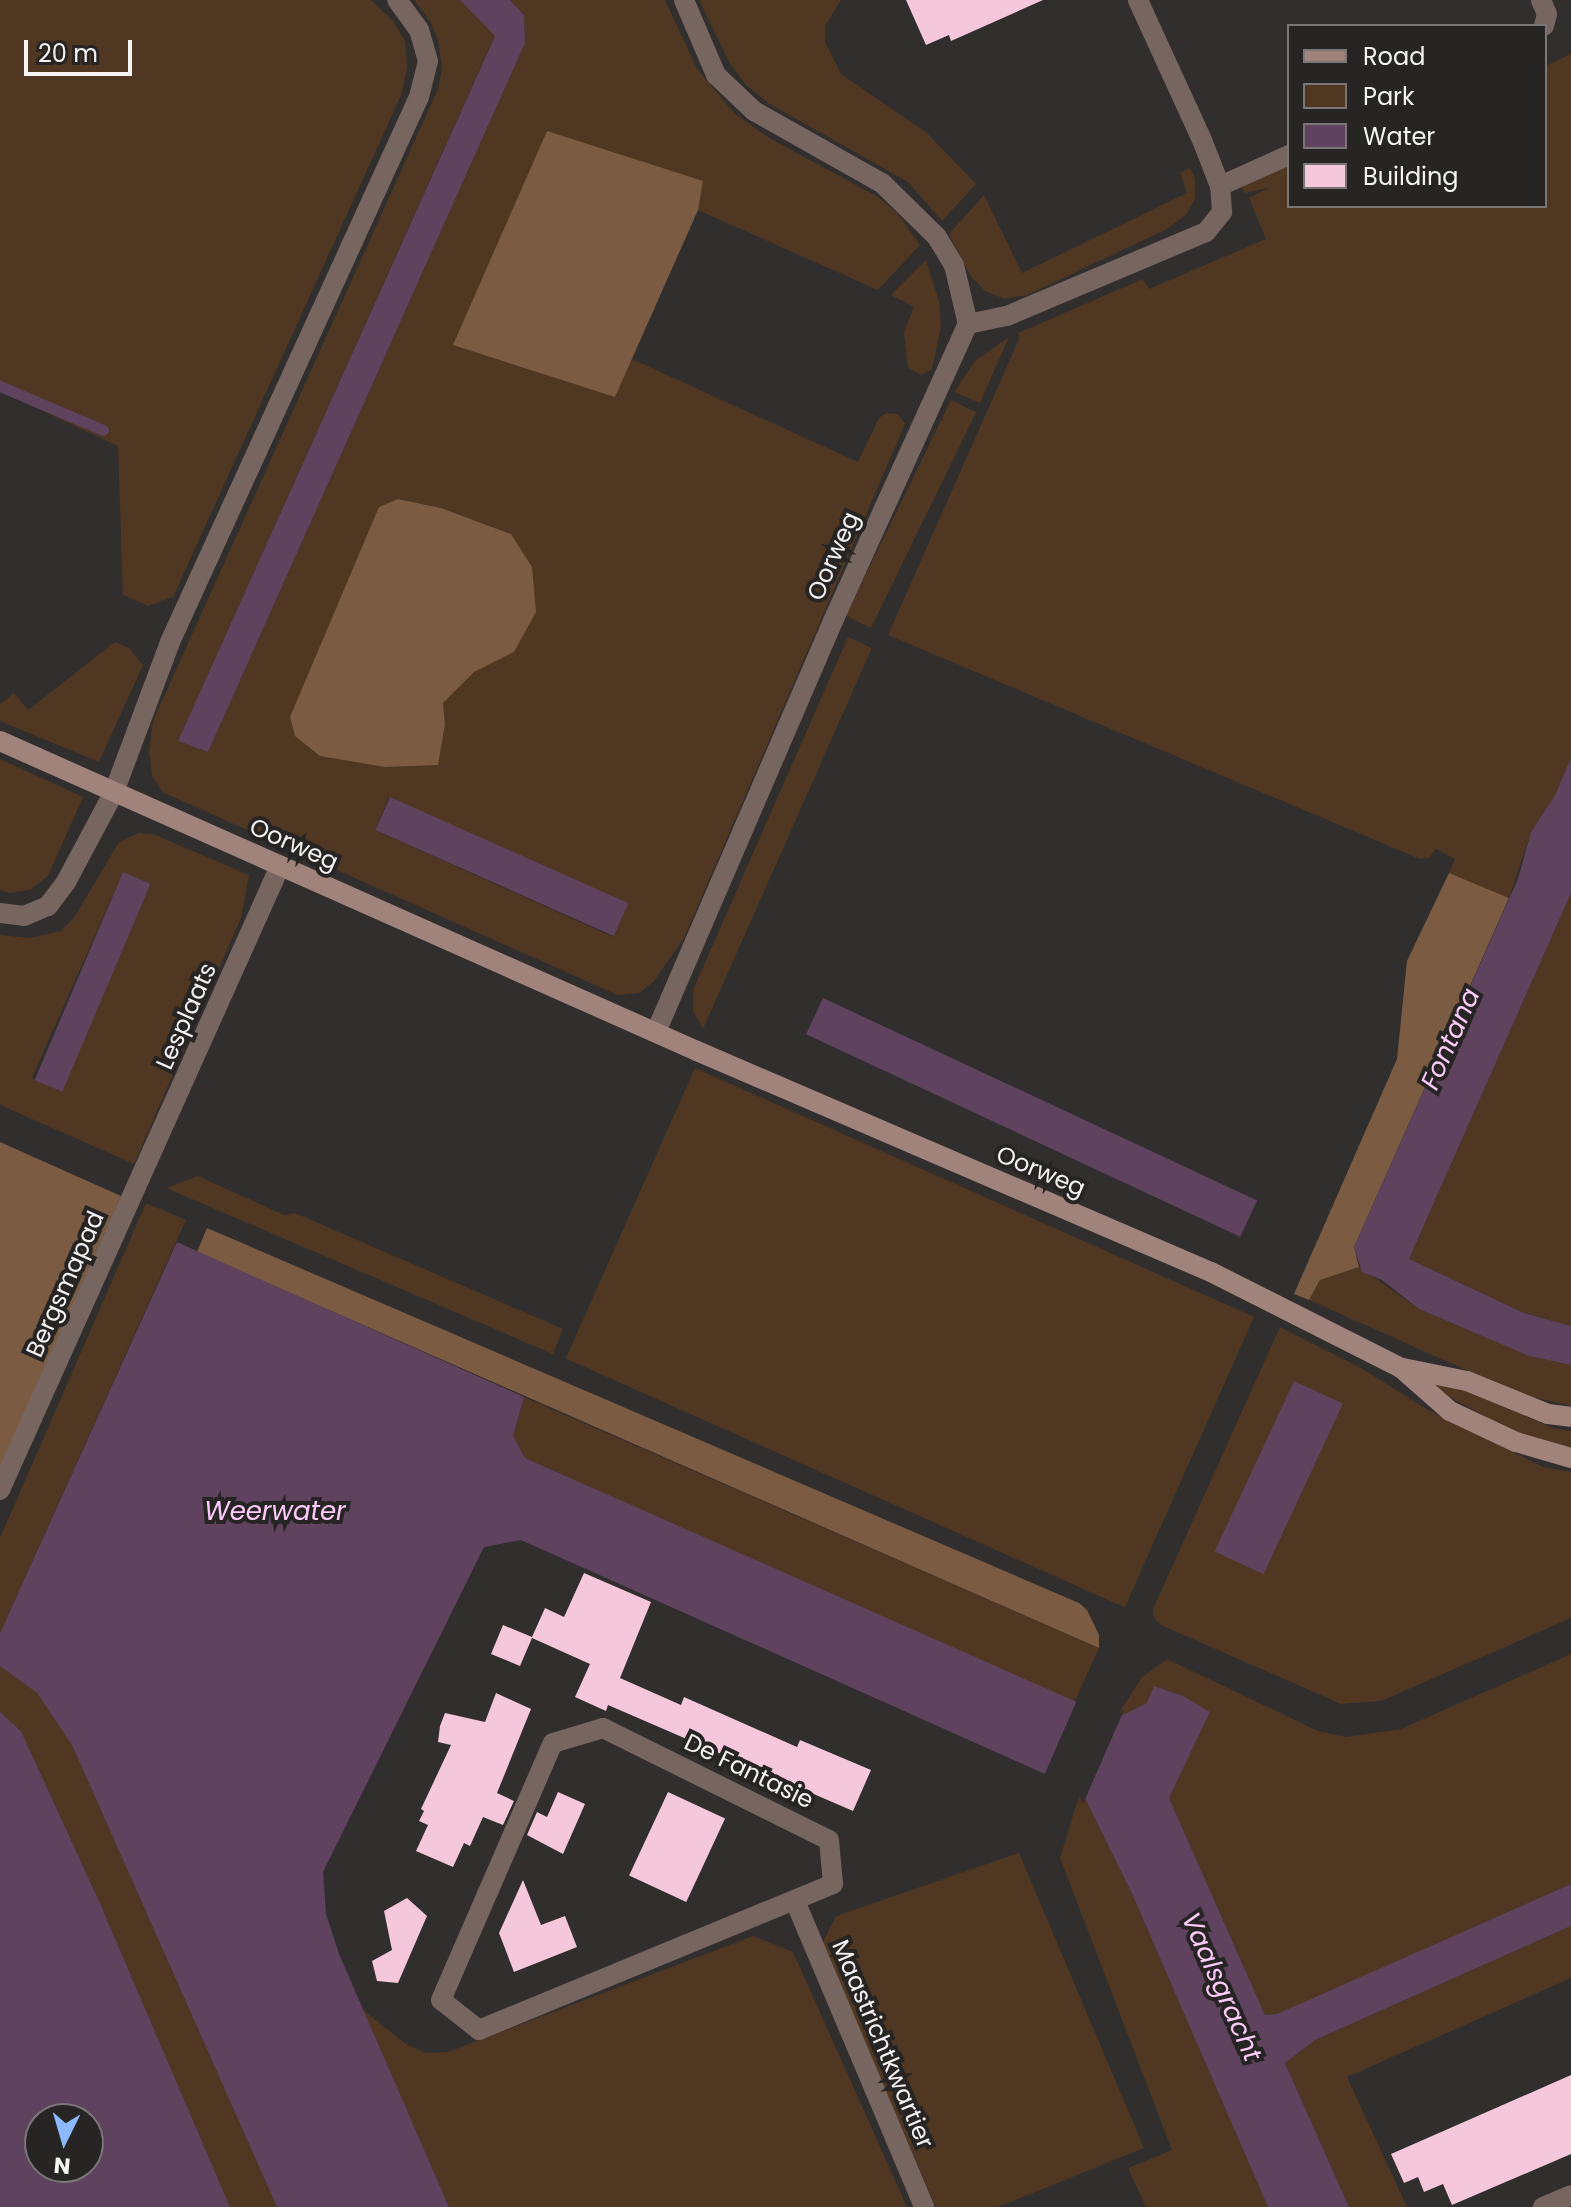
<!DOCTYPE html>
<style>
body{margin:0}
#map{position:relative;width:1571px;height:2207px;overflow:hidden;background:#312e2e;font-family:Poppins,sans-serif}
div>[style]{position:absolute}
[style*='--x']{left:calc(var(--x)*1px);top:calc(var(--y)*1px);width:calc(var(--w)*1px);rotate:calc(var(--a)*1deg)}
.green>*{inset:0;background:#4f3722;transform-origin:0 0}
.forest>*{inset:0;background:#7b5c43}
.water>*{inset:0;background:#5f435e;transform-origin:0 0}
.pier>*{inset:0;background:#312e2e}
.stream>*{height:11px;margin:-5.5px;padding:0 5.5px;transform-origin:5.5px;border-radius:5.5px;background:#5f435e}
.building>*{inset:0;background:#f4c7da;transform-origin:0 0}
.lane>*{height:20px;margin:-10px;padding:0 10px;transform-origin:10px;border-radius:10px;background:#776560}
.street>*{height:20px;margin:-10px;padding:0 10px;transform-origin:10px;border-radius:10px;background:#776560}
.secondary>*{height:20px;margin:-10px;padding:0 10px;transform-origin:10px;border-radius:10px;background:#a0837b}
span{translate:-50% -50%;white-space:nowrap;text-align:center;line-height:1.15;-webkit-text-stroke:8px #272424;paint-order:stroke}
.street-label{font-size:24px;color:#f4f2f2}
.water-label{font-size:26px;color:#fdcafa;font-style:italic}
.legend{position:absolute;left:1287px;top:24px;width:260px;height:184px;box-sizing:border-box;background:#272424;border:2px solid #797676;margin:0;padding:10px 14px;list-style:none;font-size:24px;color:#f4f2f2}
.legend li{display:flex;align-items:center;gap:16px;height:40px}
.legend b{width:40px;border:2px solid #797676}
.north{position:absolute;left:24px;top:2103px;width:80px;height:80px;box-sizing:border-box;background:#272424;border:2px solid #797676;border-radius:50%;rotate:185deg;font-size:22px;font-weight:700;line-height:32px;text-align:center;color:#f4f2f2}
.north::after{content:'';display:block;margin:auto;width:28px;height:36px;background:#8bb9fc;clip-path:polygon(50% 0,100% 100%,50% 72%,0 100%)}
.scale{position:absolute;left:24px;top:40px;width:108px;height:36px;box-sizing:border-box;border:4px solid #f4f2f2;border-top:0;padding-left:10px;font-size:24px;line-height:28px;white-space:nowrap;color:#f4f2f2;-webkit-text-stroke:6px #272424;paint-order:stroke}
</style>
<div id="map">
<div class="green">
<i style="clip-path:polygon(0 0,371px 0,393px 21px,405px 41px,407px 66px,402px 93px,173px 597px,148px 606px,123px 595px,118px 446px,0 391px)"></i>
<i style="clip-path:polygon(evenodd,414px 0,460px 0,495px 35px,178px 741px,208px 752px,525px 43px,524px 15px,510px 0,665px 0,697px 69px,735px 114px,771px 139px,878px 197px,897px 213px,920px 245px,878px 290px,698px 210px,703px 181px,615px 396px,632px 359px,858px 462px,879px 418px,886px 413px,898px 414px,905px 424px,684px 938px,654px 981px,639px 993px,618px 995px,162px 792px,152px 775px,149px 752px,153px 721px,438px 89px,442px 69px,438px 40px,430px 21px,414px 0,399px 499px,441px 508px,511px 534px,514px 652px,473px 672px,443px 703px,445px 724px,379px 507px,399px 499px,414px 0,389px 797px,627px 905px,613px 937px,375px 830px,389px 797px)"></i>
<i style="clip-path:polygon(699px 0,841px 0,825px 26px,825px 42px,841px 74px,927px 133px,976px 184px,942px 221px,908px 182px,768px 103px,746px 85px,729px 62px)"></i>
<i style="clip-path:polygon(1571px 54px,1571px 758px,1555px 795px,1531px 832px,1509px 898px,1449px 873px,1455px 859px,1436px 849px,1429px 858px,1420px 859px,888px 635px,1019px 339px,1018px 333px,1143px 279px,1149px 289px,1266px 239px,1249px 198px,1269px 188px,1244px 193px,1240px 183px,1289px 161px,1289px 206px,1545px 206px,1545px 66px)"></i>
<i style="clip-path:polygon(1190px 168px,1195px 179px,1195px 199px,1186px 215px,1165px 230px,1027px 295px,1004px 299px,985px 291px,970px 275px,949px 234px,984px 195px,1022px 273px,1187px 193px,1180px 172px)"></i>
<i style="clip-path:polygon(926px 260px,939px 301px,941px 327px,932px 369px,921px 375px,909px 368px,907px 362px,904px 332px,914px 307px,891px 295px)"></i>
<i style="clip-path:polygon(1009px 337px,980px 403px,954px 392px,975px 361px)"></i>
<i style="left:951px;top:400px;width:28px;height:240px;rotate:26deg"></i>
<i style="clip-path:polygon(848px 637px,872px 648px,703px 1029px,693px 1011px,693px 990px)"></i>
<i style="clip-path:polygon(115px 642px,129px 648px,143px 665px,99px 762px,0 721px,0 704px,14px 693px,28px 710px)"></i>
<i style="clip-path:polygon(0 759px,83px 797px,48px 876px,30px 890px,9px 893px,0 890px)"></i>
<i style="clip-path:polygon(evenodd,139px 833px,153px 834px,249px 875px,241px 918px,134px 1164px,0 1105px,0 935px,30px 938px,61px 931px,75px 916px,119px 842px,139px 833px,123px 872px,151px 884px,58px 1090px,32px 1078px,123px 872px)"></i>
<i style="clip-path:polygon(1571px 893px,1571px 1326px,1524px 1313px,1409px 1259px)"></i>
<i style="left:695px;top:1068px;width:612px;height:318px;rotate:24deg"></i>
<i style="clip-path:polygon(198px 1176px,284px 1215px,295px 1213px,563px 1329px,553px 1354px,166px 1188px)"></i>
<i style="clip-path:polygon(146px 1203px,186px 1220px,0 1633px,0 1538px)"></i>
<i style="clip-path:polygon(1359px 1267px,1419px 1309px,1529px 1356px,1571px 1365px,1571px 1406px,1520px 1394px,1309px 1300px,1320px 1280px)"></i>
<i style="clip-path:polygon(evenodd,1280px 1327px,1361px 1368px,1428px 1410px,1543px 1467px,1571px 1472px,1571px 1618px,1381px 1701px,1341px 1704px,1161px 1625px,1154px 1618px,1153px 1609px,1280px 1327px,1294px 1382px,1317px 1393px,1218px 1553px,1218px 1552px,1294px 1382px)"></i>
<i style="clip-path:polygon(1438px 1379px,1553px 1428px,1571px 1431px,1571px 1447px,1532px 1438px,1497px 1423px,1432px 1387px)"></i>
<i style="clip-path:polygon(524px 1397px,1099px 1648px,1074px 1703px,525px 1458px,513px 1436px)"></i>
<i style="clip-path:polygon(1571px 1654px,1571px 1884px,1277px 2015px,1265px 2015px,1169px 1798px,1210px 1712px,1147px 1703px,1115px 1719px,1142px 1677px,1167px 1659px,1318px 1731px,1346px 1737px,1401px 1729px)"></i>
<i style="clip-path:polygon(0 1666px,37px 1693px,72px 1745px,277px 2207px,230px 2207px,99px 1901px,21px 1731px,0 1712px)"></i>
<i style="clip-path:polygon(1081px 1790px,1133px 1896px,1268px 2207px,1146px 2207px,1128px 2168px,1172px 2150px,1060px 1858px)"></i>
<i style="clip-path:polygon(1019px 1853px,1144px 2148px,998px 2207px,936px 2207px,822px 1944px,836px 1916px)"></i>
<i style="clip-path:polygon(1571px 1926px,1571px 1978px,1347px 2077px,1407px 2207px,1349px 2207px,1285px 2063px,1315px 2040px)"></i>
<i style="clip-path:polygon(753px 1936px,793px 1952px,907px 2207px,449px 2207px,363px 2010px,407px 2045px,426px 2053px,448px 2052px)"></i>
</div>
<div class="forest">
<i style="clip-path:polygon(547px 131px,703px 181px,698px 210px,615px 397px,453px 345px)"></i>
<i style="clip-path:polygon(398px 499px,441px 508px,511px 534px,532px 567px,536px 612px,514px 652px,474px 672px,443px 703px,445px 724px,438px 765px,385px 767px,320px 756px,295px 736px,290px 717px,379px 507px)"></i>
<i style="clip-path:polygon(1449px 873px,1509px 898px,1354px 1247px,1359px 1267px,1320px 1280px,1309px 1300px,1294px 1294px,1397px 1059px,1407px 961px)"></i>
<i style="clip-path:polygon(0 1142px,121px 1196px,0 1468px)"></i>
<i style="clip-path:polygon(207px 1228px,1079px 1603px,1087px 1610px,1099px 1635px,1099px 1648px,197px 1252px)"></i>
</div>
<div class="water">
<i style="clip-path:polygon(460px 0,510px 0,524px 15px,525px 43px,208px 752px,178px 741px,495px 36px)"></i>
<i style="clip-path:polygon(1571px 758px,1571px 893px,1409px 1259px,1524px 1313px,1571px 1326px,1571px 1365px,1529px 1356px,1419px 1309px,1382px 1280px,1362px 1272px,1354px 1247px,1518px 879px,1531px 832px,1555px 795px)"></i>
<i style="left:390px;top:797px;width:261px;height:36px;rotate:24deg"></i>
<i style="left:123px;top:872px;width:30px;height:226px;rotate:23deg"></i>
<i style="left:823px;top:998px;width:479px;height:40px;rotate:25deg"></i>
<i style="clip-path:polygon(177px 1242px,524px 1397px,513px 1436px,525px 1458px,1115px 1719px,1147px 1703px,1154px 1686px,1183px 1696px,1210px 1712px,1169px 1798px,1265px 2015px,1277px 2014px,1571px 1884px,1571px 1926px,1315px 2040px,1285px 2063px,1349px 2207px,1268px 2207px,1133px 1896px,1081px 1790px,521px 1540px,484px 1547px,323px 1872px,326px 1914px,339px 1954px,449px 2207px,277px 2207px,72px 1745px,37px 1693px,0 1666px,0 1633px)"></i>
<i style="left:1294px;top:1381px;width:54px;height:188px;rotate:25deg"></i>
<i style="clip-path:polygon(evenodd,0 1712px,21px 1731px,99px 1901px,230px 2207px,0 2207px,0 1712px,40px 2119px,88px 2119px,88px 2167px,40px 2167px,40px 2119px)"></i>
</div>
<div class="pier">
<i style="clip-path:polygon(1077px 1700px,1115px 1715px,1124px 1710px,1083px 1804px,1078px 1793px,1043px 1778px)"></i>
</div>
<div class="stream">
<i style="--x:0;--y:386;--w:112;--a:23.1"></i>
</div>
<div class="building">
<i style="clip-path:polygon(906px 0,1043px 0,951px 41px,949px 35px,926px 45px)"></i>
<i style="clip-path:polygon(584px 1573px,651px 1602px,620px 1678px,681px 1705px,684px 1697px,797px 1747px,800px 1740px,871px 1770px,853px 1811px,608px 1705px,606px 1711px,575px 1697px,590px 1664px,532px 1638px,520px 1666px,491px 1654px,503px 1625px,532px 1637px,545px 1608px,564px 1617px)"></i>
<i style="clip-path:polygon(496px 1693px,531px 1709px,497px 1793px,514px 1801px,503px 1825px,483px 1817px,470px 1846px,464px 1843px,453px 1867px,416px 1851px,428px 1825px,419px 1821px,424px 1811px,421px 1809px,451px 1745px,438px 1742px,440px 1726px,445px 1713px,485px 1722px)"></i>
<i style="clip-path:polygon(558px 1792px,585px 1804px,563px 1854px,527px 1835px,537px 1812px,547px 1817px)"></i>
<i style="left:668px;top:1792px;width:63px;height:92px;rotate:25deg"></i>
<i style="clip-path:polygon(523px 1880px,541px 1925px,565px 1916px,577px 1947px,514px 1972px,499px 1933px)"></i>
<i style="clip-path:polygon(407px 1898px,427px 1916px,398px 1983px,377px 1981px,372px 1961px,392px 1950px,384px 1911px)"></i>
<i style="clip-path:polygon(1571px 2075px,1571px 2154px,1452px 2205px,1443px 2184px,1424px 2192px,1418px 2177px,1404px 2183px,1391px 2154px)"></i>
</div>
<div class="lane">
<i style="--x:684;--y:0;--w:82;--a:66.9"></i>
<i style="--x:716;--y:75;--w:52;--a:43.5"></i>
<i style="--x:754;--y:111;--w:147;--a:29.4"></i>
<i style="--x:882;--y:183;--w:77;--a:44.5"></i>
<i style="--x:937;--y:237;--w:33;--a:59"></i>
<i style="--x:954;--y:265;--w:61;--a:76.7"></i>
<i style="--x:968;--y:324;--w:40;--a:-12"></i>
<i style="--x:1007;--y:316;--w:216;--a:-22.9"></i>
<i style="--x:1206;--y:232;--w:26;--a:-51"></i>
<i style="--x:1222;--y:212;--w:26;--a:-94"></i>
<i style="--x:1220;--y:186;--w:49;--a:-111.4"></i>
<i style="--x:1202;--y:140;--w:154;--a:-114.6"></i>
<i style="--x:1541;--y:0;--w:15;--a:67"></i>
<i style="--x:1547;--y:14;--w:12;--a:104"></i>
<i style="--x:1220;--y:186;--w:76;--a:-24.2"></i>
<i style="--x:0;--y:913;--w:24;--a:7"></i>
<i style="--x:24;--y:916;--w:26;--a:-23"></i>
<i style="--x:48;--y:906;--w:30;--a:-53"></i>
<i style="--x:66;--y:882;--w:102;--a:-61.9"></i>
<i style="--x:114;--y:792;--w:160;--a:-69.5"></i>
<i style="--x:170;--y:642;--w:599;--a:-65.45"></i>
<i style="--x:419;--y:97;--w:37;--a:-76"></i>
<i style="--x:428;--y:61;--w:32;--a:-106"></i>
<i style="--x:419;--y:30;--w:37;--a:-126"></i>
</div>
<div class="street">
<i style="--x:656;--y:1032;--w:447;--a:-66.7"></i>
<i style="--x:833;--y:621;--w:326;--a:-65.6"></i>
<i style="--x:0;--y:1490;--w:684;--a:-65.83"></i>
<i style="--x:603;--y:1728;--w:252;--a:26.4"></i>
<i style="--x:829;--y:1840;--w:44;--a:84.8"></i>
<i style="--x:833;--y:1884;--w:383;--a:157.6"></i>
<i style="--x:479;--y:2030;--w:48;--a:-141.7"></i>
<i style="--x:441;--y:2000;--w:280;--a:-66.5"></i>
<i style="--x:553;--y:1743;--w:52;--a:-16.7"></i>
<i style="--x:795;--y:1901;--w:332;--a:67.1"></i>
<i style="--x:1543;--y:2207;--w:30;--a:-23"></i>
</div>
<div class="secondary">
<i style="--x:0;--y:741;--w:763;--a:23.98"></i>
<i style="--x:697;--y:1051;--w:559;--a:23.27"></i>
<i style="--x:1211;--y:1272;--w:213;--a:26.8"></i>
<i style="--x:1401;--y:1368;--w:65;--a:41.3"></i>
<i style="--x:1450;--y:1411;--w:73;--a:25.2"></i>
<i style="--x:1516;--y:1442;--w:57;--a:16.2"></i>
<i style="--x:1403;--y:1368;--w:65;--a:11.5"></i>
<i style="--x:1467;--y:1381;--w:87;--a:22.2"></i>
<i style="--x:1548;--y:1414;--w:23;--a:7"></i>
</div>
<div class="street-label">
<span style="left:833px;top:556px;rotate:-66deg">Oorweg</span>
<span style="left:294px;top:844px;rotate:24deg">Oorweg</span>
<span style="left:186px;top:1016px;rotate:-66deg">Lesplaats</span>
<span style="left:1041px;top:1171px;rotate:23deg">Oorweg</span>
<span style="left:65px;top:1284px;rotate:-66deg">Bergsmapad</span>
<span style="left:749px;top:1771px;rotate:26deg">De Fantasie</span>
<span style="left:883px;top:2044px;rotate:67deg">Maastrichtkwartier</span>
</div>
<div class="water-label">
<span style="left:1451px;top:1039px;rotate:-66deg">Fontana</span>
<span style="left:275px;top:1512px">Weerwater</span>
<span style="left:1221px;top:1987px;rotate:66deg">Vaalsgracht</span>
</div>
<ul class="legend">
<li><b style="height:10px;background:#a0837b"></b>Road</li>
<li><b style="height:22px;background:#4f3722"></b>Park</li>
<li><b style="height:22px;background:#5f435e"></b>Water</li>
<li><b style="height:22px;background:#f4c7da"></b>Building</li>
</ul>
<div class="north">N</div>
<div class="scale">20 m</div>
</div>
